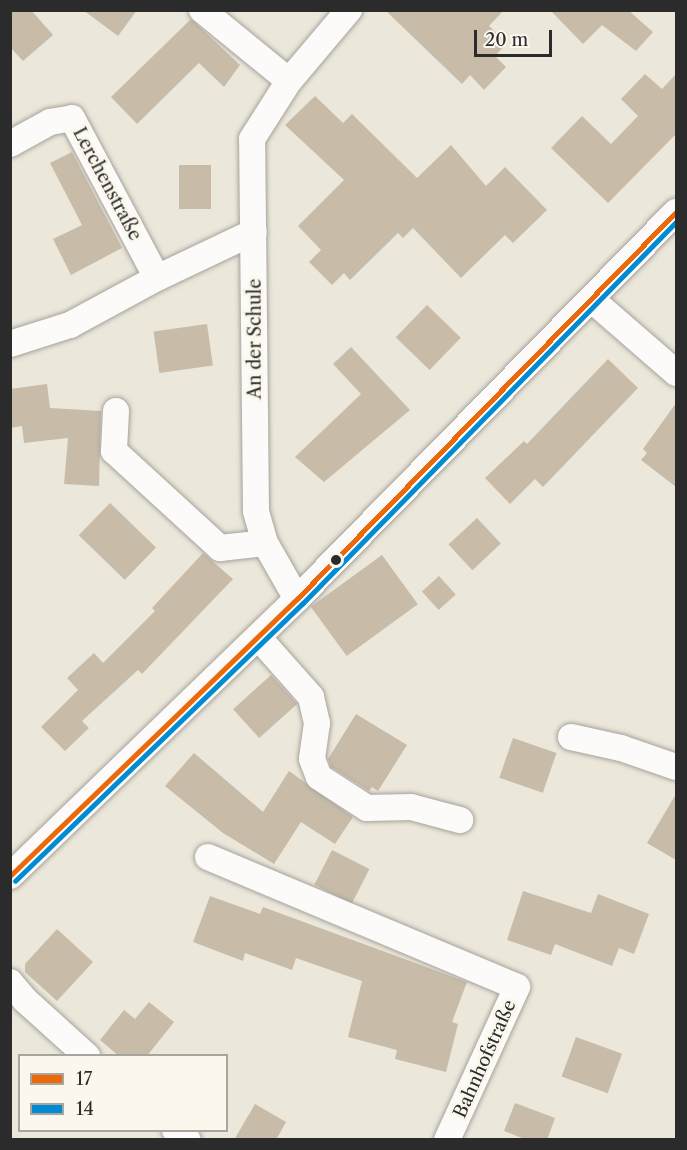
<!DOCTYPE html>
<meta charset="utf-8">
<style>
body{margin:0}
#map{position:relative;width:687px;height:1150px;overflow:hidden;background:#ebe7da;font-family:"Libre Caslon Text",serif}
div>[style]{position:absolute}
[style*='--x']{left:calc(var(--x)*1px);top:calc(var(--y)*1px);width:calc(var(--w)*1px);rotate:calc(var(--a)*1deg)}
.building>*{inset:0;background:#c8bca9;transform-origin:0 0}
.roads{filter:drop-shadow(0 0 2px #a6a39c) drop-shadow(0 0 2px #a6a39c)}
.minor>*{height:26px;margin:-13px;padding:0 13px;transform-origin:13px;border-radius:13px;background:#fcfbf9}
.bus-1>*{height:4.5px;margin:-2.25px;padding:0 2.25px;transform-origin:2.25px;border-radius:2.25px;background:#eb690a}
.bus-2>*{height:4.5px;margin:-2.25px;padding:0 2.25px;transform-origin:2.25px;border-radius:2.25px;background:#008bd2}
.dots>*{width:16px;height:16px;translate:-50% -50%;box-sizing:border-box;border:3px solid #fbf7ec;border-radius:50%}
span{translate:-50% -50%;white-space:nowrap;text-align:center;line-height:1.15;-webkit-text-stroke:6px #fbf7ec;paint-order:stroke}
.street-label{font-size:18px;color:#2b2b2b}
.frame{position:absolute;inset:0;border:12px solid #2b2b2b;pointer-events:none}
.legend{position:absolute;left:18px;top:1054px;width:210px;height:78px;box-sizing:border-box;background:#fbf7ec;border:2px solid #a8a59f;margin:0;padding:8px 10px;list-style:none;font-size:18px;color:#2b2b2b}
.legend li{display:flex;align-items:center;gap:12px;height:30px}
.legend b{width:30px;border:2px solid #a8a59f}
.scale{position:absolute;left:474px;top:30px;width:78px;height:27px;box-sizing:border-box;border:3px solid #2b2b2b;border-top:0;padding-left:8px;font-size:18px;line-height:21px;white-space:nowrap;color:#2b2b2b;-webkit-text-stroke:4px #fbf7ec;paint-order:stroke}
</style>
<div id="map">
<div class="building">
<i style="clip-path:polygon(10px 10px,31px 10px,53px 35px,23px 61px,10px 47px)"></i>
<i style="clip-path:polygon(83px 10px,137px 10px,118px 36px)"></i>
<i style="clip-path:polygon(385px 10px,504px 10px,489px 26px,507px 43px,495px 56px,506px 67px,484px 90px,470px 75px,462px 84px)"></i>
<i style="clip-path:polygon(550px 10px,628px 10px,653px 32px,636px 51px,602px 25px,583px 44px)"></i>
<i style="clip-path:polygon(191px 19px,240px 65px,224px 87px,199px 63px,137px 124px,111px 97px)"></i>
<i style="clip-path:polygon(645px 74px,662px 89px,676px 74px,676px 134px,608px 203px,551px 148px,582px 116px,611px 144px,638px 116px,621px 99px)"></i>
<i style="clip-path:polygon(315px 96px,343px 123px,352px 114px,417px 178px,451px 145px,486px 186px,505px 167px,547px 210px,513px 243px,505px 235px,461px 278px,413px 228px,403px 238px,398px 233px,350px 280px,344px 273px,332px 285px,309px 262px,321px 250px,298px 226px,344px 180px,285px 125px)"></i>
<i style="clip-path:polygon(72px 152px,122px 248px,71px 275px,53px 239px,82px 225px,50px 163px)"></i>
<i style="left:179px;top:165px;width:32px;height:44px"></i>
<i style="left:427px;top:305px;width:47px;height:45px;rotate:44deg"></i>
<i style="left:207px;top:324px;width:42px;height:54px;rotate:82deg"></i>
<i style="clip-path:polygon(351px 347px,410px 410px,324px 482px,295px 457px,361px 394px,333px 364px)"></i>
<i style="clip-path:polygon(608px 359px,638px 388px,543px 487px,535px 479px,510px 504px,485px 478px,524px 441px,527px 444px)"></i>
<i style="clip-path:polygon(47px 384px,50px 408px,101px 411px,99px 486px,64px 484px,68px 438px,24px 443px,22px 426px,10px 428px,10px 389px)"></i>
<i style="clip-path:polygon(676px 403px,676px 487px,641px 460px,647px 453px,643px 449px)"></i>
<i style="left:110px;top:503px;width:64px;height:45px;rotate:44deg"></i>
<i style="left:477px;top:518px;width:35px;height:39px;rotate:47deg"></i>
<i style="clip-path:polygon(203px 553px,233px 579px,142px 674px,138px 670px,82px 721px,89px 728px,65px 751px,41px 727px,78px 690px,67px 678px,94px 653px,103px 663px,155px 611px,152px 608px)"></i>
<i style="left:382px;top:555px;width:61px;height:88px;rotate:54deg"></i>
<i style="left:439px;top:576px;width:25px;height:23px;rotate:48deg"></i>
<i style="left:271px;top:675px;width:39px;height:51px;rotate:48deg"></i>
<i style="clip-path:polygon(356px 714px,407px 745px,378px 791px,372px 787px,369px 791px,331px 767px,328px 759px)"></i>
<i style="left:513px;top:738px;width:46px;height:42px;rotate:19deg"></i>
<i style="clip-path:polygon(194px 753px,263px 812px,289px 771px,353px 817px,335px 844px,301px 822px,274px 864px,223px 833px,165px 786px)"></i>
<i style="clip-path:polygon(676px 794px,676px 860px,647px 843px)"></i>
<i style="left:332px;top:850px;width:42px;height:39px;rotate:27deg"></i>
<i style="clip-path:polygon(523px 891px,591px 913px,598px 894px,649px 914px,634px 954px,619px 948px,612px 966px,555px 944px,551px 955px,507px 940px)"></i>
<i style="clip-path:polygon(210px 896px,260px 914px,263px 907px,467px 982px,452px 1022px,458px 1024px,446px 1072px,395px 1059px,397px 1050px,348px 1037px,362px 981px,296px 958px,292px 970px,245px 953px,243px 961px,193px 942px)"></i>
<i style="clip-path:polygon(57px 929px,93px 962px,57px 1001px,25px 972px,25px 964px)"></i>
<i style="clip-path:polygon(149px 1002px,174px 1022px,147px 1056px,119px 1056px,100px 1040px,124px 1010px,135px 1019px)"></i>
<i style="left:576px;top:1037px;width:49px;height:42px;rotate:20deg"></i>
<i style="clip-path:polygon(515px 1103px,555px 1118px,547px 1140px,527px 1140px,504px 1131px)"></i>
<i style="clip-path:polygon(255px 1104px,286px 1122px,276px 1140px,234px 1140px)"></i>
</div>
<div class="roads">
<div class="minor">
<i style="--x:202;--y:10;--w:112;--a:39.2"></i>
<i style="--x:10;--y:144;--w:46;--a:-28.8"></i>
<i style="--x:50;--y:122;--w:22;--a:-10"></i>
<i style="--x:72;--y:118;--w:181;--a:62"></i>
<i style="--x:591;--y:299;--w:113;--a:41"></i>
<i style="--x:10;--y:344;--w:63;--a:-17.6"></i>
<i style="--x:70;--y:325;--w:99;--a:-28.4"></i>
<i style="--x:157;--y:278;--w:107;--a:-25.4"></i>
<i style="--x:116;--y:411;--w:40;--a:92.9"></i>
<i style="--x:114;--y:451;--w:144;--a:42.5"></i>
<i style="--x:220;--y:548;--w:45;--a:-6.3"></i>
<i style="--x:297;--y:599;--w:64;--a:-119.7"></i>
<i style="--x:265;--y:543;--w:33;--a:-106"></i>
<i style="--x:256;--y:511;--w:372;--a:-90.6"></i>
<i style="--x:252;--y:139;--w:69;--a:-57.5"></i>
<i style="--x:289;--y:81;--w:93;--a:-49.8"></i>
<i style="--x:258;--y:637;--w:80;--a:48.5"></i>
<i style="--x:311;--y:697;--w:27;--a:77"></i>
<i style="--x:317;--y:723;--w:36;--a:98"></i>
<i style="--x:312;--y:759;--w:19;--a:69"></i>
<i style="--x:319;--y:777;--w:57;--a:32.9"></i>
<i style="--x:367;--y:808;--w:44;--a:-1.3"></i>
<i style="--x:411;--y:807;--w:51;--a:14.9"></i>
<i style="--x:571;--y:737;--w:51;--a:12.4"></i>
<i style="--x:621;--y:748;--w:58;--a:19.1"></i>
<i style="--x:208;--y:857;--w:335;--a:22.8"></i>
<i style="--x:517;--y:987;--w:168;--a:114.6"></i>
<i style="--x:10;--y:876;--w:399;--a:-44"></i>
<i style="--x:297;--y:599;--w:542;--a:-45.6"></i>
<i style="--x:10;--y:982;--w:23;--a:50"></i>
<i style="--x:25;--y:1000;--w:84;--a:42.1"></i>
<i style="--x:175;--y:1130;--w:16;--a:38"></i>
</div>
</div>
<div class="bus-1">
<i style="--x:10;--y:876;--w:399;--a:-44"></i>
<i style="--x:297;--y:599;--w:542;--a:-45.6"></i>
</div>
<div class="bus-2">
<i style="--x:15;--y:881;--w:399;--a:-44"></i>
<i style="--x:302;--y:604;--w:535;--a:-45.61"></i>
</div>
<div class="dots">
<i style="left:336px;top:560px;background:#2b2b2b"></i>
</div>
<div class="street-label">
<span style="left:107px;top:184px;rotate:62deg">Lerchenstraße</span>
<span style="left:255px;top:339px;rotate:-90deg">An der Schule</span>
<span style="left:485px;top:1059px;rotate:-66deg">Bahnhofstraße</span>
</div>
<div class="frame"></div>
<ul class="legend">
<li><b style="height:8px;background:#eb690a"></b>17</li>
<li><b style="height:8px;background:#008bd2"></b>14</li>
</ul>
<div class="scale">20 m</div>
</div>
